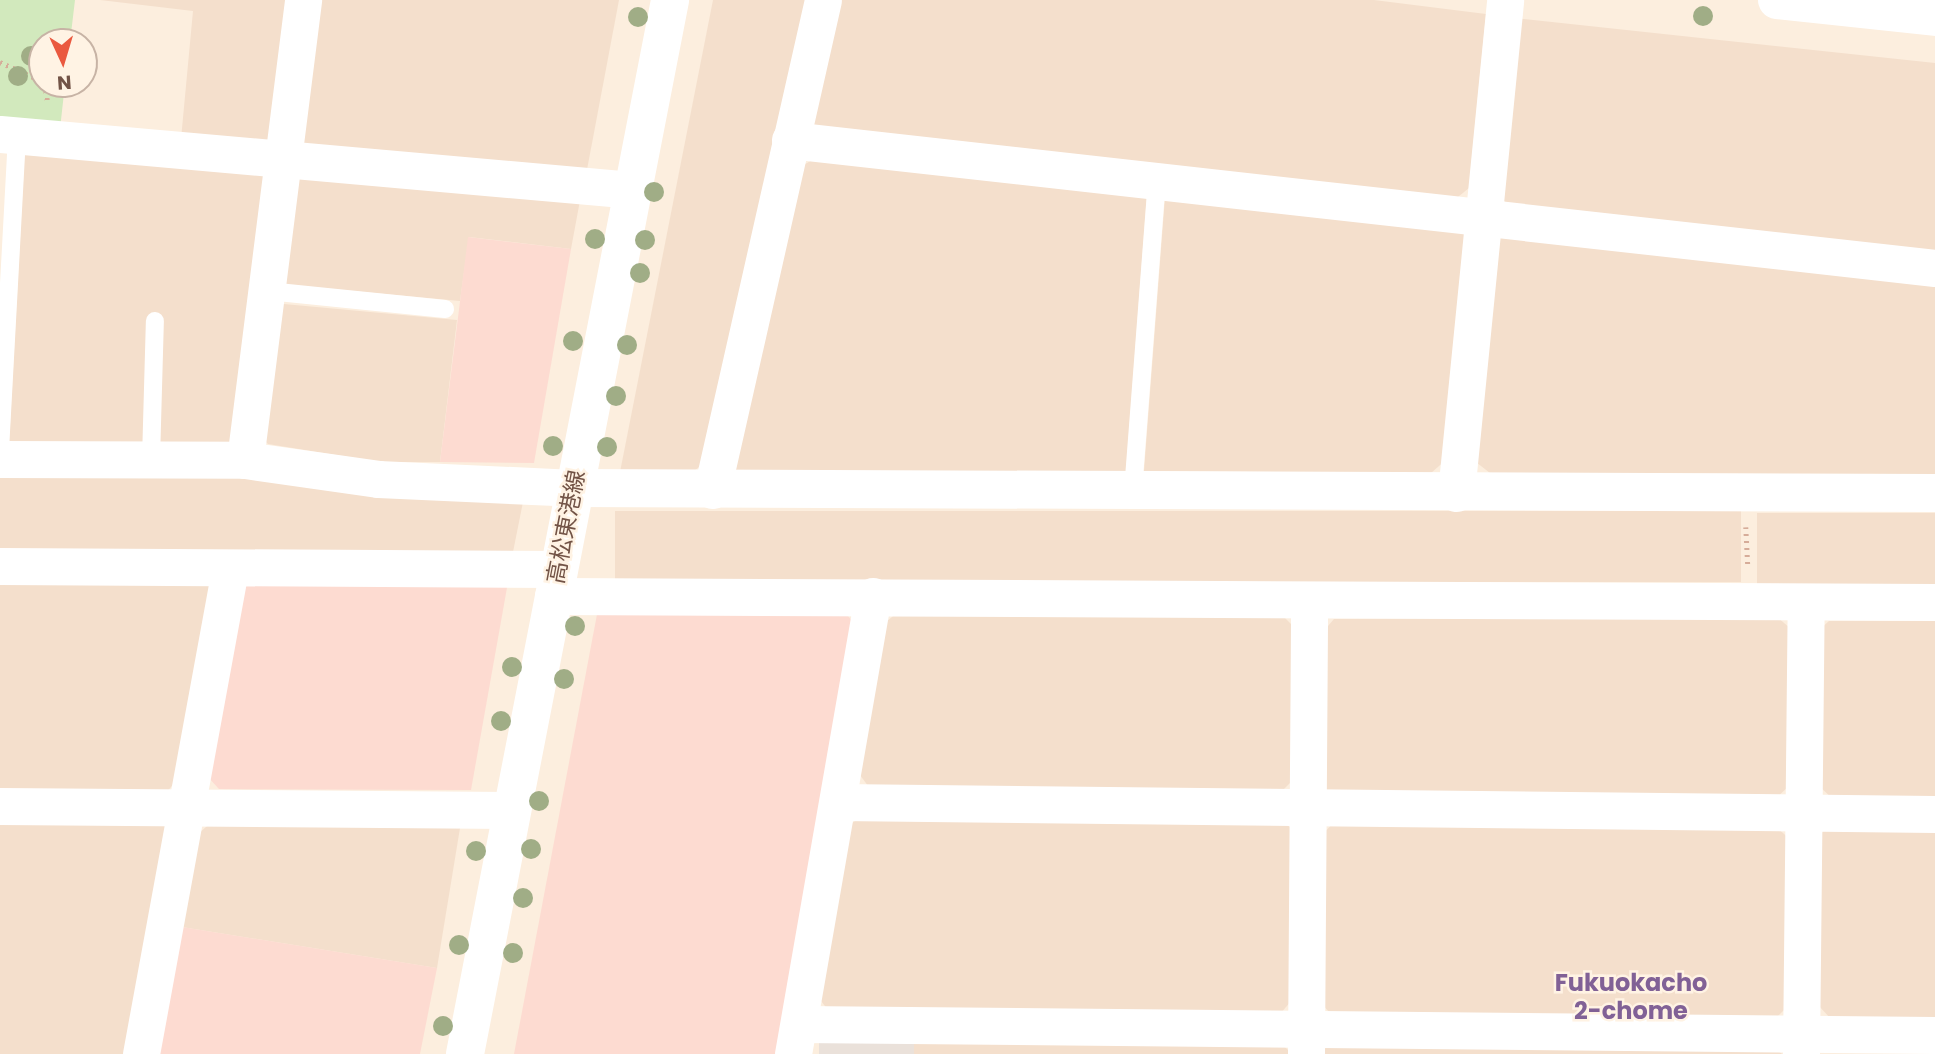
<!DOCTYPE html>
<meta charset="utf-8">
<style>
body{margin:0}
#map{position:relative;width:1935px;height:1054px;overflow:hidden;background:#fceede;font-family:Poppins,"Noto Sans JP",sans-serif}
div>[style]{position:absolute}
[style*='--x']{left:calc(var(--x)*1px);top:calc(var(--y)*1px);width:calc(var(--w)*1px);rotate:calc(var(--a)*1deg)}
.residential>*{inset:0;background:#f4dfcc;transform-origin:0 0}
.commercial>*{inset:0;background:#fddbd1}
.industrial>*{inset:0;background:#eae1da;transform-origin:0 0}
.green>*{inset:0;background:#d2e9bd}
.path>*{height:4.5px;margin-top:-2.25px;transform-origin:0;background:repeating-linear-gradient(90deg,#d6ac99 0 2px,transparent 0 7px)}
.lane>*{height:18px;margin:-9px;padding:0 9px;transform-origin:9px;border-radius:9px;background:#fff}
.street>*{height:37px;margin:-18.5px;padding:0 18.5px;transform-origin:18.5px;border-radius:18.5px;background:#fff}
.secondary>*{height:38px;margin:-19px;padding:0 19px;transform-origin:19px;border-radius:19px;background:#fff}
.trees>*{width:20px;height:20px;margin:-10px;border-radius:50%;background:#a0ad86}
span{translate:-50% -50%;white-space:nowrap;text-align:center;line-height:1.15;-webkit-text-stroke:5px #fff3e4;paint-order:stroke}
.street-label{font-size:23px;color:#725346}
.neighbourhood-label{font-size:24px;color:#816196;font-weight:700}
.north{position:absolute;left:28px;top:28px;width:70px;height:70px;box-sizing:border-box;background:#fff3e4;border:2px solid #c7b3a5;border-radius:50%;rotate:176deg;font-size:19px;font-weight:700;line-height:28px;text-align:center;color:#725346}
.north::after{content:'';display:block;margin:auto;width:24px;height:32px;background:#ea593f;clip-path:polygon(50% 0,100% 100%,50% 72%,0 100%)}
</style>
<div id="map">
<div class="residential">
<i style="clip-path:polygon(100px 0,295px 0,276px 138px,265px 146px,181px 139px,193px 11px)"></i>
<i style="clip-path:polygon(313px 0,619px 0,586px 175px,303px 147px)"></i>
<i style="clip-path:polygon(713px 0,807px 0,711px 458px,694px 471px,620px 472px)"></i>
<i style="clip-path:polygon(837px 0,1374px 0,1486px 14px,1469px 188px,1453px 201px,816px 129px,809px 117px)"></i>
<i style="clip-path:polygon(1514px 18px,1935px 63px,1935px 252px,1509px 206px,1495px 191px)"></i>
<i style="clip-path:polygon(25px 146px,267px 165px,240px 436px,228px 448px,9px 445px)"></i>
<i style="clip-path:polygon(819px 156px,1147px 194px,1126px 472px,732px 472px,795px 170px)"></i>
<i style="clip-path:polygon(290px 175px,581px 195px,571px 249px,469px 237px,460px 301px,277px 284px)"></i>
<i style="clip-path:polygon(1165px 197px,1459px 228px,1465px 236px,1447px 459px,1431px 473px,1144px 471px)"></i>
<i style="clip-path:polygon(1507px 232px,1935px 280px,1935px 474px,1490px 473px,1472px 459px,1491px 244px)"></i>
<i style="clip-path:polygon(273px 303px,457px 320px,440px 462px,379px 462px,268px 444px,257px 433px)"></i>
<i style="clip-path:polygon(0 473px,285px 475px,524px 497px,513px 552px,0 551px)"></i>
<i style="left:615px;top:511px;width:1126px;height:71px"></i>
<i style="left:1935px;top:513px;width:77px;height:178px;rotate:90deg"></i>
<i style="clip-path:polygon(0 583px,212px 584px,176px 781px,166px 793px,0 792px)"></i>
<i style="clip-path:polygon(899px 611px,1283px 616px,1296px 629px,1295px 778px,1282px 791px,871px 790px,860px 775px,886px 622px)"></i>
<i style="clip-path:polygon(1777px 617px,1791px 629px,1789px 786px,1775px 799px,1330px 795px,1320px 781px,1322px 633px,1334px 619px)"></i>
<i style="clip-path:polygon(1829px 621px,1935px 621px,1935px 801px,1834px 800px,1819px 786px,1818px 631px)"></i>
<i style="clip-path:polygon(156px 817px,168px 829px,128px 1054px,0 1054px,0 818px)"></i>
<i style="clip-path:polygon(861px 817px,1281px 819px,1296px 833px,1292px 1000px,1280px 1014px,828px 1010px,818px 997px,846px 827px)"></i>
<i style="clip-path:polygon(213px 821px,461px 822px,437px 968px,182px 927px,199px 833px)"></i>
<i style="clip-path:polygon(1335px 821px,1776px 827px,1791px 840px,1790px 1004px,1776px 1018px,1331px 1014px,1319px 1001px,1322px 835px)"></i>
<i style="clip-path:polygon(1828px 825px,1935px 826px,1935px 1020px,1831px 1019px,1818px 1005px,1817px 839px)"></i>
<i style="clip-path:polygon(914px 1039px,1280px 1042px,1292px 1054px,914px 1054px)"></i>
<i style="clip-path:polygon(1331px 1042px,1775px 1048px,1782px 1054px,1320px 1054px)"></i>
</div>
<div class="commercial">
<i style="clip-path:polygon(468px 237px,571px 249px,534px 463px,440px 462px)"></i>
<i style="clip-path:polygon(508px 582px,471px 790px,219px 789px,207px 776px,243px 584px)"></i>
<i style="clip-path:polygon(598px 609px,844px 611px,857px 627px,777px 1054px,514px 1054px)"></i>
<i style="clip-path:polygon(182px 927px,437px 968px,420px 1054px,158px 1054px)"></i>
</div>
<div class="industrial">
<i style="left:819px;top:1039px;width:95px;height:21px"></i>
</div>
<div class="green">
<i style="clip-path:polygon(0 0,75px 0,70px 42px,42px 42px,42px 84px,65px 84px,60px 129px,0 124px)"></i>
</div>
<div class="path">
<i style="--x:0;--y:62;--w:46;--a:24.3"></i>
<i style="--x:45;--y:84;--w:19;--a:81"></i>
<i style="--x:1746;--y:527;--w:40;--a:87.1"></i>
</div>
<div class="lane">
<i style="--x:268;--y:291;--w:178;--a:5.8"></i>
<i style="--x:0;--y:450;--w:314;--a:-86.9"></i>
<i style="--x:151;--y:460;--w:139;--a:-88.4"></i>
<i style="--x:1133;--y:491;--w:310;--a:-85.6"></i>
</div>
<div class="street">
<i style="--x:0;--y:134;--w:634;--a:5.06"></i>
<i style="--x:790;--y:140;--w:1152;--a:6.38"></i>
<i style="--x:0;--y:459;--w:245;--a:0.2"></i>
<i style="--x:245;--y:460;--w:134;--a:8.1"></i>
<i style="--x:378;--y:479;--w:196;--a:2.6"></i>
<i style="--x:245;--y:460;--w:464;--a:-82.8"></i>
<i style="--x:712;--y:490;--w:502;--a:-77.24"></i>
<i style="--x:1456;--y:493;--w:495;--a:-84.3"></i>
<i style="--x:0;--y:566;--w:558;--a:0.31"></i>
<i style="--x:553;--y:596;--w:1382;--a:0.25"></i>
<i style="--x:838;--y:802;--w:1097;--a:0.63"></i>
<i style="--x:0;--y:806;--w:511;--a:0.45"></i>
<i style="--x:799;--y:1024;--w:1136;--a:0.55"></i>
<i style="--x:1306;--y:1053;--w:450;--a:-89.6"></i>
<i style="--x:141;--y:1054;--w:493;--a:-79.6"></i>
<i style="--x:793;--y:1054;--w:465;--a:-80.1"></i>
<i style="--x:1801;--y:1054;--w:452;--a:-89.4"></i>
</div>
<div class="secondary">
<i style="--x:1777;--y:0;--w:159;--a:6.1"></i>
<i style="--x:574;--y:488;--w:1361;--a:0.21"></i>
<i style="--x:465;--y:1054;--w:1074;--a:-78.99"></i>
</div>
<div class="trees">
<i style="left:1703px;top:16px"></i>
<i style="left:638px;top:17px"></i>
<i style="left:31px;top:56px"></i>
<i style="left:18px;top:76px"></i>
<i style="left:654px;top:192px"></i>
<i style="left:595px;top:239px"></i>
<i style="left:645px;top:240px"></i>
<i style="left:640px;top:273px"></i>
<i style="left:573px;top:341px"></i>
<i style="left:627px;top:345px"></i>
<i style="left:616px;top:396px"></i>
<i style="left:553px;top:446px"></i>
<i style="left:607px;top:447px"></i>
<i style="left:575px;top:626px"></i>
<i style="left:512px;top:667px"></i>
<i style="left:564px;top:679px"></i>
<i style="left:501px;top:721px"></i>
<i style="left:539px;top:801px"></i>
<i style="left:531px;top:849px"></i>
<i style="left:476px;top:851px"></i>
<i style="left:523px;top:898px"></i>
<i style="left:459px;top:945px"></i>
<i style="left:513px;top:953px"></i>
<i style="left:443px;top:1026px"></i>
</div>
<div class="street-label">
<span style="left:566px;top:527px;rotate:-79deg">高松東港線</span>
</div>
<div class="neighbourhood-label">
<span style="left:1631px;top:997px">Fukuokacho<br>2-chome</span>
</div>
<div class="north">N</div>
</div>
